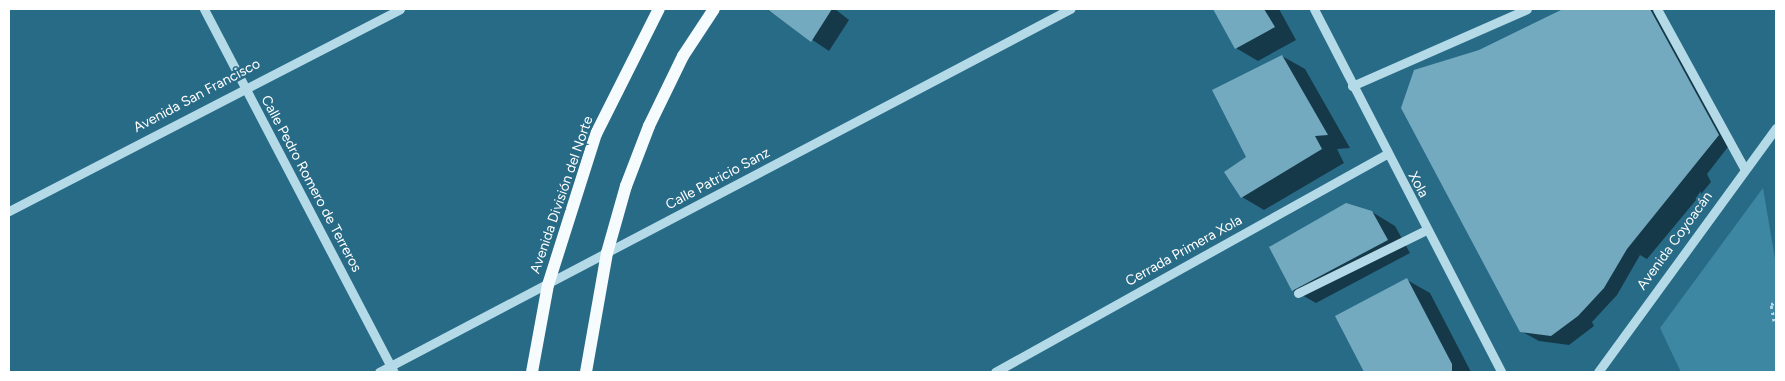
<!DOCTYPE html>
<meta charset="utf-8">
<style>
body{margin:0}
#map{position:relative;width:1785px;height:381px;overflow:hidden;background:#286b87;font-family:Figtree,sans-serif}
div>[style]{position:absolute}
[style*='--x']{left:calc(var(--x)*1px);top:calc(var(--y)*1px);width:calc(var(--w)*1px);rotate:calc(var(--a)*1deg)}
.green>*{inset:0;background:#3d87a3}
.shadow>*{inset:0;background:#0007}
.building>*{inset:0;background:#74aabf}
.path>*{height:3px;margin-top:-1.5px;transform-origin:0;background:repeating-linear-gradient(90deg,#b4dae8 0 2.5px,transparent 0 6.5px)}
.minor>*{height:9px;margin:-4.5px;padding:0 4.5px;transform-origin:4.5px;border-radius:4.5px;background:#b4dae8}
.major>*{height:12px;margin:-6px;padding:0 6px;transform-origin:6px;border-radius:6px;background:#f6fbfe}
span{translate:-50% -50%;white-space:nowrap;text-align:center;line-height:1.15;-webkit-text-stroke:5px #286b87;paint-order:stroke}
.street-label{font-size:14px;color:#fff}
.frame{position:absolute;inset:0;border:10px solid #fff;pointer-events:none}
</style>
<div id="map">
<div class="green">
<i style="clip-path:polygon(1763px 188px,1776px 265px,1776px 372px,1681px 372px,1660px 328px)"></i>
</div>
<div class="shadow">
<i style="clip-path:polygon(766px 9px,835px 9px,849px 20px,829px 51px)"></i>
<i style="clip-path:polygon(1214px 9px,1279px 9px,1296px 40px,1258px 61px,1236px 48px)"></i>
<i style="clip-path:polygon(1565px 9px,1657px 9px,1731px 143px,1707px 174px,1711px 182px,1647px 259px,1640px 255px,1617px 295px,1592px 322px,1594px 326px,1569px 345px,1539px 341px,1521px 331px,1403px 108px,1480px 51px,1567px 13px)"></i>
<i style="clip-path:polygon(1282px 56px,1305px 69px,1350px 148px,1337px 149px,1344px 163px,1264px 210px,1242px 197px,1248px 157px)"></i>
<i style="clip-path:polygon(1372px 212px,1395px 226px,1410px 253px,1316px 303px,1293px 290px)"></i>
<i style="clip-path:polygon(1407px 280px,1430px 293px,1471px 372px,1365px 372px,1336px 316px)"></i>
</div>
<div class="building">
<i style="clip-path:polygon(767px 9px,832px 9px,811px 42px)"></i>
<i style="clip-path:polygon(1213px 9px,1264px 9px,1275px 27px,1235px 49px)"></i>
<i style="clip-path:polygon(1563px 9px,1650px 9px,1719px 135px,1627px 249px,1604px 288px,1578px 316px,1551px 336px,1520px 332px,1401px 108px,1414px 70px,1479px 50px)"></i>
<i style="clip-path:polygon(1282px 55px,1328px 135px,1315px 136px,1322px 149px,1241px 198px,1224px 172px,1246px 157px,1212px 90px)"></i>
<i style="clip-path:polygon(1346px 203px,1372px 211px,1388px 240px,1292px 291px,1269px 247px)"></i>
<i style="clip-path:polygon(1407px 278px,1452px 364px,1452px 372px,1364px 372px,1335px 316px)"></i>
</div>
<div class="path">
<i style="--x:1774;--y:321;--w:17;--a:-100"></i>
<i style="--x:1771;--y:304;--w:5;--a:-11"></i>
</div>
<div class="minor">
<i style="--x:204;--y:9;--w:410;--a:62.4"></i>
<i style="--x:1314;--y:9;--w:408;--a:62.7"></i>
<i style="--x:1657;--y:9;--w:181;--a:61.3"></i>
<i style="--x:1352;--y:86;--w:191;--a:-23.7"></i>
<i style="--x:9;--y:211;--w:440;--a:-27.3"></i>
<i style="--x:1298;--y:293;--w:143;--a:-26.2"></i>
<i style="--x:379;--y:372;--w:781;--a:-27.71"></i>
<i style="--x:995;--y:372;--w:449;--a:-29.1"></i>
<i style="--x:1598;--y:372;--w:302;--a:-53.9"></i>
</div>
<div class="major">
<i style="--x:532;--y:372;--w:88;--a:-79.6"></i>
<i style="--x:548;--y:285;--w:158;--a:-72.4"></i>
<i style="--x:596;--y:134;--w:140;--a:-63.3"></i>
<i style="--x:586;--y:372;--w:121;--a:-80"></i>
<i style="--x:607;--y:253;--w:70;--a:-74.2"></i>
<i style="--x:626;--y:186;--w:64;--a:-69"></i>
<i style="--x:649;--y:126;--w:78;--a:-64.1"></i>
<i style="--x:683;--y:56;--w:56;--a:-56.6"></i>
</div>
<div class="street-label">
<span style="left:197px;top:96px;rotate:-28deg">Avenida San Francisco</span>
<span style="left:718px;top:179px;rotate:-28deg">Calle Patricio Sanz</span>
<span style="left:311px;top:184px;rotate:62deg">Calle Pedro Romero de Terreros</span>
<span style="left:1418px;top:185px;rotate:62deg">Xola</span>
<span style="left:562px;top:195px;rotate:-71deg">Avenida División del Norte</span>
<span style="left:1675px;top:241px;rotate:-54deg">Avenida Coyoacán</span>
<span style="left:1184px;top:251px;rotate:-29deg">Cerrada Primera Xola</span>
</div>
<div class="frame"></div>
</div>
